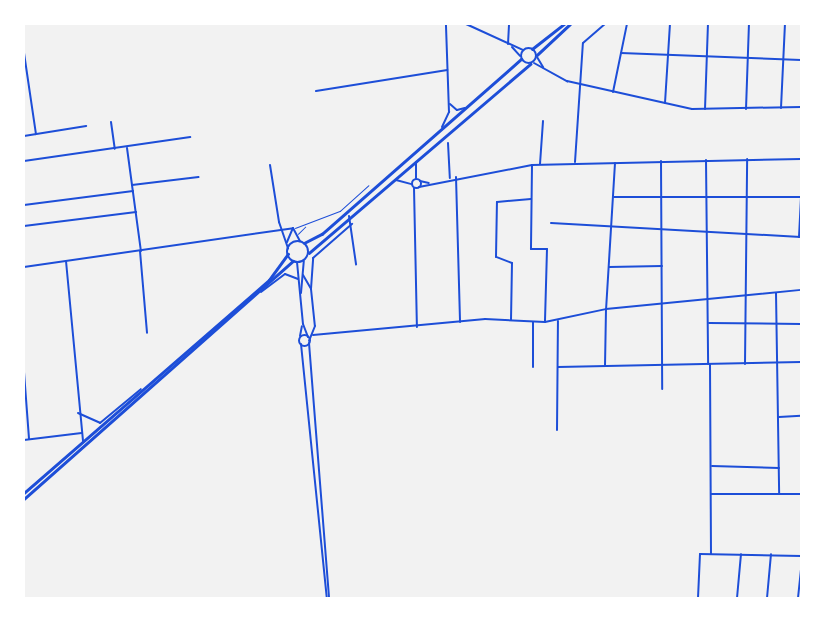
<!DOCTYPE html>
<style>
body{margin:0}
#map{position:relative;width:825px;height:622px;overflow:hidden;background:#f2f2f2;font-family:Roboto,sans-serif}
div>[style]{position:absolute}
[style*='--x']{left:calc(var(--x)*1px);top:calc(var(--y)*1px);width:calc(var(--w)*1px);rotate:calc(var(--a)*1deg)}
.service>*{height:0.5px;margin:-0.25px;padding:0 0.25px;transform-origin:0.25px;border-radius:0.25px;background:#1d4ed8}
.minor>*{height:2px;margin:-1px;padding:0 1px;transform-origin:1px;border-radius:1px;background:#1d4ed8}
.minor>.ring{margin:-1px;padding:0;box-sizing:content-box;background:none;border:2px solid #1d4ed8;border-radius:50%}
.tertiary>*{height:2px;margin:-1px;padding:0 1px;transform-origin:1px;border-radius:1px;background:#1d4ed8}
.tertiary>.ring{margin:-1px;padding:0;box-sizing:content-box;background:none;border:2px solid #1d4ed8;border-radius:50%}
.primary>*{height:2.5px;margin:-1.25px;padding:0 1.25px;transform-origin:1.25px;border-radius:1.25px;background:#1d4ed8}
.primary>.ring{margin:-1.25px;padding:0;box-sizing:content-box;background:none;border:2.5px solid #1d4ed8;border-radius:50%}
span{translate:-50% -50%;white-space:nowrap;text-align:center;line-height:1.15;-webkit-text-stroke:4px #fff;paint-order:stroke}
.frame{position:absolute;inset:0;border:25px solid #fff;pointer-events:none}
</style>
<div id="map">
<div class="service">
<i style="--x:295;--y:228;--w:48;--a:-20.7"></i>
<i style="--x:340;--y:211;--w:38;--a:-42"></i>
<i style="--x:298;--y:234;--w:10;--a:-45"></i>
</div>
<div class="minor">
<i style="--x:466;--y:24;--w:63;--a:24.5"></i>
<i style="--x:508;--y:44;--w:20;--a:-87"></i>
<i style="--x:512;--y:47;--w:12;--a:48"></i>
<i style="--x:24;--y:53;--w:82;--a:81.6"></i>
<i style="--x:621;--y:53;--w:180;--a:2.2"></i>
<i style="--x:537;--y:57;--w:12;--a:59"></i>
<i style="--x:534;--y:63;--w:38;--a:29"></i>
<i style="--x:567;--y:81;--w:128;--a:12.6"></i>
<i style="--x:692;--y:109;--w:109;--a:-1.1"></i>
<i style="--x:316;--y:91;--w:133;--a:-9.1"></i>
<i style="--x:613;--y:92;--w:69;--a:-78.4"></i>
<i style="--x:665;--y:103;--w:79;--a:-86.4"></i>
<i style="--x:450;--y:104;--w:9;--a:41"></i>
<i style="--x:457;--y:110;--w:8;--a:-14"></i>
<i style="--x:781;--y:108;--w:84;--a:-87.3"></i>
<i style="--x:705;--y:109;--w:85;--a:-88"></i>
<i style="--x:746;--y:109;--w:85;--a:-88"></i>
<i style="--x:111;--y:122;--w:27;--a:82"></i>
<i style="--x:442;--y:127;--w:17;--a:-65"></i>
<i style="--x:449;--y:112;--w:88;--a:-92"></i>
<i style="--x:24;--y:136;--w:63;--a:-9.2"></i>
<i style="--x:448;--y:143;--w:35;--a:87"></i>
<i style="--x:127;--y:148;--w:104;--a:82.3"></i>
<i style="--x:706;--y:160;--w:204;--a:89.4"></i>
<i style="--x:24;--y:161;--w:168;--a:-8.2"></i>
<i style="--x:661;--y:161;--w:228;--a:89.7"></i>
<i style="--x:575;--y:162;--w:119;--a:-86.2"></i>
<i style="--x:583;--y:43;--w:29;--a:-41"></i>
<i style="--x:540;--y:164;--w:43;--a:-86"></i>
<i style="--x:270;--y:165;--w:58;--a:81"></i>
<i style="--x:279;--y:222;--w:28;--a:71"></i>
<i style="--x:532;--y:165;--w:84;--a:90.7"></i>
<i style="--x:531;--y:249;--w:16;--a:0"></i>
<i style="--x:547;--y:249;--w:73;--a:91.6"></i>
<i style="--x:456;--y:177;--w:145;--a:88.4"></i>
<i style="--x:132;--y:185;--w:67;--a:-6.8"></i>
<i style="--x:414;--y:188;--w:139;--a:88.8"></i>
<i style="--x:614;--y:197;--w:187;--a:0"></i>
<i style="--x:24;--y:205;--w:110;--a:-7.3"></i>
<i style="--x:349;--y:216;--w:49;--a:81.7"></i>
<i style="--x:551;--y:223;--w:250;--a:3.2"></i>
<i style="--x:24;--y:226;--w:113;--a:-7.1"></i>
<i style="--x:799;--y:237;--w:40;--a:-87.1"></i>
<i style="--x:287;--y:242;--w:15;--a:-67"></i>
<i style="--x:140;--y:251;--w:82;--a:85.1"></i>
<i style="--x:66;--y:261;--w:182;--a:84.6"></i>
<i style="--x:297;--y:262;--w:62;--a:84.5"></i>
<i style="--x:303;--y:324;--w:14;--a:69"></i>
<i style="--x:24;--y:267;--w:272;--a:-8.2"></i>
<i style="--x:293;--y:228;--w:15;--a:62"></i>
<i style="--x:609;--y:267;--w:53;--a:-1.1"></i>
<i style="--x:303;--y:275;--w:16;--a:60"></i>
<i style="--x:311;--y:289;--w:37;--a:84"></i>
<i style="--x:315;--y:326;--w:16;--a:112"></i>
<i style="--x:311;--y:289;--w:31;--a:-86"></i>
<i style="--x:313;--y:258;--w:52;--a:-41.1"></i>
<i style="--x:261;--y:292;--w:30;--a:-37"></i>
<i style="--x:285;--y:274;--w:14;--a:21"></i>
<i style="--x:301;--y:293;--w:32;--a:-85"></i>
<i style="--x:776;--y:293;--w:201;--a:89.1"></i>
<i style="--x:511;--y:320;--w:57;--a:-89"></i>
<i style="--x:512;--y:263;--w:17;--a:-159"></i>
<i style="--x:496;--y:257;--w:55;--a:-89"></i>
<i style="--x:497;--y:202;--w:34;--a:-5"></i>
<i style="--x:709;--y:323;--w:92;--a:0.6"></i>
<i class="ring" style="left:298.5px;top:334.5px;width:9px;height:9px"></i>
<i style="--x:313;--y:335;--w:173;--a:-5.3"></i>
<i style="--x:485;--y:319;--w:60;--a:2.9"></i>
<i style="--x:545;--y:322;--w:62;--a:-12"></i>
<i style="--x:606;--y:309;--w:56;--a:91"></i>
<i style="--x:300;--y:336;--w:10;--a:-79"></i>
<i style="--x:309;--y:343;--w:256;--a:85.5"></i>
<i style="--x:301;--y:344;--w:255;--a:84.2"></i>
<i style="--x:710;--y:364;--w:190;--a:89.7"></i>
<i style="--x:745;--y:364;--w:205;--a:-89.4"></i>
<i style="--x:533;--y:367;--w:45;--a:-90"></i>
<i style="--x:558;--y:367;--w:243;--a:-1.2"></i>
<i style="--x:24;--y:372;--w:67;--a:85.7"></i>
<i style="--x:78;--y:413;--w:24;--a:24"></i>
<i style="--x:100;--y:423;--w:53;--a:-39.7"></i>
<i style="--x:779;--y:417;--w:22;--a:-3"></i>
<i style="--x:557;--y:430;--w:109;--a:-89.5"></i>
<i style="--x:24;--y:440;--w:58;--a:-6.9"></i>
<i style="--x:712;--y:466;--w:67;--a:1.7"></i>
<i style="--x:711;--y:494;--w:90;--a:0"></i>
<i style="--x:698;--y:598;--w:44;--a:-87.4"></i>
<i style="--x:700;--y:554;--w:101;--a:1.1"></i>
<i style="--x:737;--y:598;--w:44;--a:-84.8"></i>
<i style="--x:767;--y:598;--w:44;--a:-84.8"></i>
<i style="--x:798;--y:598;--w:28;--a:-84"></i>
</div>
<div class="tertiary">
<i style="--x:416;--y:162;--w:17;--a:90"></i>
<i style="--x:615;--y:163;--w:146;--a:93.5"></i>
<i style="--x:606;--y:309;--w:196;--a:-5.6"></i>
<i class="ring" style="left:411.5px;top:178.5px;width:7px;height:7px"></i>
<i style="--x:396;--y:180;--w:16;--a:15"></i>
<i style="--x:420;--y:181;--w:9;--a:13"></i>
<i style="--x:419;--y:187;--w:115;--a:-11"></i>
<i style="--x:532;--y:165;--w:269;--a:-1.3"></i>
</div>
<div class="primary">
<i class="ring" style="left:521px;top:48px;width:13.5px;height:13.5px"></i>
<i style="--x:532;--y:49;--w:41;--a:-38"></i>
<i style="--x:537;--y:55;--w:45;--a:-43.2"></i>
<i class="ring" style="left:287px;top:241px;width:19.5px;height:19.5px"></i>
<i style="--x:304;--y:243;--w:20;--a:-27"></i>
<i style="--x:322;--y:234;--w:265;--a:-41.3"></i>
<i style="--x:309;--y:253;--w:291;--a:-40.5"></i>
<i style="--x:24;--y:493;--w:325;--a:-41"></i>
<i style="--x:269;--y:280;--w:32;--a:-54"></i>
<i style="--x:24;--y:499;--w:359;--a:-41.5"></i>
</div>
<div class="frame"></div>
</div>
